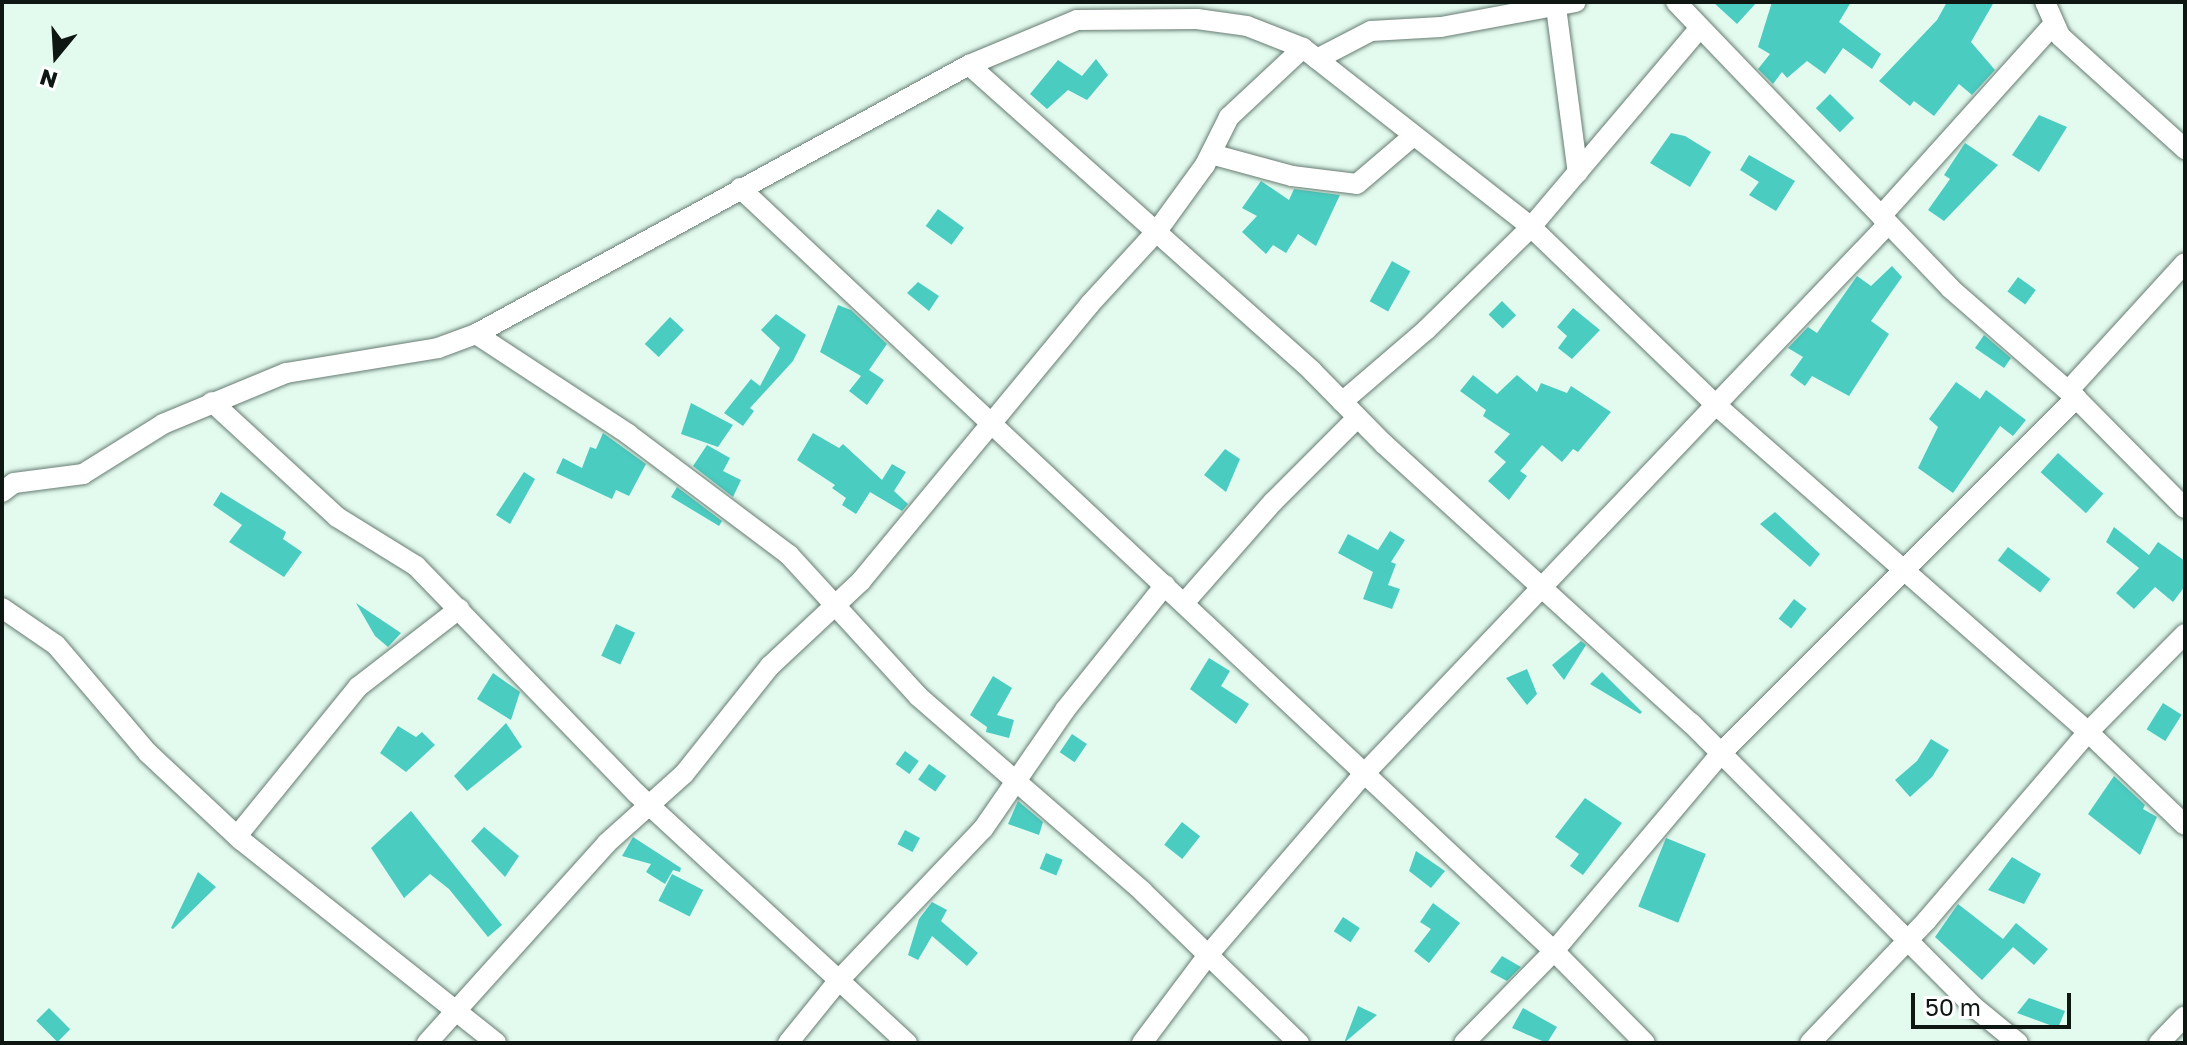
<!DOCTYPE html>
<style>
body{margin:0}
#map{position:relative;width:2187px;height:1045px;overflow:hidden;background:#e3fbef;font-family:"Golos Text",sans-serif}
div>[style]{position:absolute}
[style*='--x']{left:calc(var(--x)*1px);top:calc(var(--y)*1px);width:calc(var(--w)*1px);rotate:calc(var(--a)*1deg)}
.building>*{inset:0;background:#4accc1;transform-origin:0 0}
.roads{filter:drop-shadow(0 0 2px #677c72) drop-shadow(0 0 2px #677c72)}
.minor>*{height:20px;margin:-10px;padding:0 10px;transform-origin:10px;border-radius:10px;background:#fff}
span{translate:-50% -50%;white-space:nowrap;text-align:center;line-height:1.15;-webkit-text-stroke:6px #fff;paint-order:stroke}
.frame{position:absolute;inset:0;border:4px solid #0f1713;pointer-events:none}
.north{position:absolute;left:16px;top:16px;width:80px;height:80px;-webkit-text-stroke:6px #fff;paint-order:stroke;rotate:198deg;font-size:22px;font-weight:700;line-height:32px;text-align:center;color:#0f1713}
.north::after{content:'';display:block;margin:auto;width:28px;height:36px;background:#0f1713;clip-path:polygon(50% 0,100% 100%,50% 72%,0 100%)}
.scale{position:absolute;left:1911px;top:993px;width:160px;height:36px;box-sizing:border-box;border:4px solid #0f1713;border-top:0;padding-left:10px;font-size:24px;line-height:28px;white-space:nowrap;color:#0f1713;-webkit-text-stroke:6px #fff;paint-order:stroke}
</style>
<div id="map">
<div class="building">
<i style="clip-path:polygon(1713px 2px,1757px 2px,1737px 24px)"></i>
<i style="clip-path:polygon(1772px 2px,1851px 2px,1839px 22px,1881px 54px,1872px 69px,1843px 48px,1825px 74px,1807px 61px,1787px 78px,1782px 72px,1773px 84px,1758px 69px,1770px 54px,1758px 47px)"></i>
<i style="clip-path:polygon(1947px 2px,1994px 2px,1971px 42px,1995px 70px,1972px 95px,1959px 84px,1934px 116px,1914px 101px,1910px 106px,1879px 81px,1937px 20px)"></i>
<i style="clip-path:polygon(1096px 59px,1108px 75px,1087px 100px,1068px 90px,1047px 109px,1030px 94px,1058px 60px,1082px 76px)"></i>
<i style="left:1830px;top:94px;width:34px;height:20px;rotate:45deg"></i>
<i style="clip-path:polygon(2039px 115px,2067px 127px,2039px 172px,2012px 155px)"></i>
<i style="clip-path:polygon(1671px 133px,1685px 136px,1711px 152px,1690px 187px,1650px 163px)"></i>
<i style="clip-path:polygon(1965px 143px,1998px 165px,1944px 221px,1928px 210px,1950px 179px,1944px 175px)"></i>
<i style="clip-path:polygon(1749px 155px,1795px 181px,1776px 211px,1749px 195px,1759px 182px,1740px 170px)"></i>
<i style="clip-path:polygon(1261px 181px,1289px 200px,1294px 189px,1340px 195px,1316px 246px,1298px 234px,1286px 253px,1273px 245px,1266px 254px,1242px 232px,1257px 216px,1242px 208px)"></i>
<i style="left:938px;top:209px;width:32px;height:21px;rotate:36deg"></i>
<i style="left:1392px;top:261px;width:21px;height:46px;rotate:29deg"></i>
<i style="clip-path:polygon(1892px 266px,1902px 277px,1871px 321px,1889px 334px,1849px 396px,1812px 376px,1805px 386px,1790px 375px,1803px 357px,1788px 348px,1808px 327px,1817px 333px,1857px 276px,1871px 286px)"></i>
<i style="left:2018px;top:277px;width:22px;height:18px;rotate:36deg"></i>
<i style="clip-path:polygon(918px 282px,939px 296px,929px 311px,907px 293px)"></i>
<i style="left:1502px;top:301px;width:20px;height:19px;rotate:45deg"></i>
<i style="clip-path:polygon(838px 305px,851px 310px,887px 344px,869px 370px,884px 380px,867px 405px,849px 391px,861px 376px,820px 352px)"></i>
<i style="clip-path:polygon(1573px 308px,1600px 330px,1572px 359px,1558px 348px,1567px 336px,1557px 327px)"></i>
<i style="clip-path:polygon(776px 314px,806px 335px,793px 361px,750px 408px,754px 411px,743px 426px,724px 413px,751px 379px,760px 386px,780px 348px,761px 330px)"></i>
<i style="left:670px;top:317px;width:19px;height:37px;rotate:43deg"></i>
<i style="clip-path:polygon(1984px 335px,2011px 358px,2004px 368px,1975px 348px)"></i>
<i style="clip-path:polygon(1473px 375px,1497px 394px,1517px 375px,1537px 392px,1541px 383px,1567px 393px,1571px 386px,1611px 412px,1578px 452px,1573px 449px,1562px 462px,1542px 445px,1520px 471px,1527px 476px,1509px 500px,1488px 481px,1506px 462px,1494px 452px,1510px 434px,1483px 416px,1486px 410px,1460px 391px)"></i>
<i style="clip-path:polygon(1956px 382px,1980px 399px,1986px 390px,2026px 420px,2013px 436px,2000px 426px,1953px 493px,1918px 468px,1938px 427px,1929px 419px)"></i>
<i style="clip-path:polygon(691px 403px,733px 425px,718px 447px,681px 434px)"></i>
<i style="clip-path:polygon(603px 433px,646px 464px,629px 496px,616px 490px,612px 499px,556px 473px,563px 458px,582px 468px,590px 447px,596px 449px)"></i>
<i style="clip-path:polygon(813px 433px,839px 448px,843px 444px,882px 480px,892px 464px,906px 472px,894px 491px,908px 504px,902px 511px,870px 492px,856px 514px,842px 505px,846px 498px,832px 488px,835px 485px,797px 460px)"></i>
<i style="clip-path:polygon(707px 445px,730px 458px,723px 471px,741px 480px,733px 497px,693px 466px)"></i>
<i style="clip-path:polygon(1225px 449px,1240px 459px,1226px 492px,1204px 475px)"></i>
<i style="left:2058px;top:453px;width:61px;height:26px;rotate:42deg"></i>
<i style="clip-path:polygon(524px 472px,535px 479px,510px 524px,496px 515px)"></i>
<i style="clip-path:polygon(677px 487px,722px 521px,719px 526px,671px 497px)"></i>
<i style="clip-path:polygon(221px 492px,286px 532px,283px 539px,302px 552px,284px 577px,229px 542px,242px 525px,213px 505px)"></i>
<i style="clip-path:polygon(1775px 512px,1820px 554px,1810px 567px,1760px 524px)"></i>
<i style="clip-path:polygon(2114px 527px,2149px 555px,2158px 542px,2185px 561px,2185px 586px,2173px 602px,2155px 587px,2134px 609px,2116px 593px,2139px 568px,2106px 542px)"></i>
<i style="clip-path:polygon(1390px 531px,1405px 540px,1391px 562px,1396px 564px,1388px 585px,1400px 589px,1392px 609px,1363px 599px,1373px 572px,1338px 553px,1348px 534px,1378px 550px)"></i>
<i style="left:2008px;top:547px;width:53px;height:17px;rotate:37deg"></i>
<i style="left:1794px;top:599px;width:16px;height:25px;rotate:38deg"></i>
<i style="clip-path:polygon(356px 603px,401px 633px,388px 647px,375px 636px)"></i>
<i style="left:616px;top:624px;width:21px;height:35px;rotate:25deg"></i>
<i style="clip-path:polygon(1581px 641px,1586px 645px,1564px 680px,1552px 665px)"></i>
<i style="clip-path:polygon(1209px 658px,1230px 671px,1221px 686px,1249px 704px,1236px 724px,1190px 689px)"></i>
<i style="clip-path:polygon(1527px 669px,1537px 694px,1527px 705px,1506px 678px)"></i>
<i style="clip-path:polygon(1602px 672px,1642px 712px,1640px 714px,1590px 684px)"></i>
<i style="clip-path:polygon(493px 673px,520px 692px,511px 720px,477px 699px)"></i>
<i style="clip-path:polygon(993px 676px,1012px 688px,997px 715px,1014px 720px,1009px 738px,986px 732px,987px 727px,970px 715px)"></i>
<i style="left:2163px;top:703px;width:22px;height:31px;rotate:32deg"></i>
<i style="clip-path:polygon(506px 723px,522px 747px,467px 791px,454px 776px)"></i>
<i style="clip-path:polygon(398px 726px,416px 737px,422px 732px,435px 745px,406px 772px,380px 753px)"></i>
<i style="left:1072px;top:734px;width:18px;height:22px;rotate:34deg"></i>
<i style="clip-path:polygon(1931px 739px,1949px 750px,1932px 777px,1910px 797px,1895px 780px,1917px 761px)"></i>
<i style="left:905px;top:751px;width:17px;height:16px;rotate:36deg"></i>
<i style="left:929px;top:764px;width:21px;height:19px;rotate:35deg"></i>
<i style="clip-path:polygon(2114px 776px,2145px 805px,2143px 809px,2157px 817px,2140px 855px,2088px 814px)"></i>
<i style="clip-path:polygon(1585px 798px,1622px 823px,1583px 875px,1570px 866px,1579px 854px,1555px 837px)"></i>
<i style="clip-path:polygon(1018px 801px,1043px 822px,1039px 835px,1008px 824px)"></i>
<i style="clip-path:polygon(411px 811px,502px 925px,488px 937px,449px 889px,430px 874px,404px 898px,371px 848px)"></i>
<i style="left:1182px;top:822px;width:23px;height:29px;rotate:38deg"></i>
<i style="clip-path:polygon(484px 827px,519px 856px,505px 877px,471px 841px)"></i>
<i style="left:905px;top:830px;width:17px;height:16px;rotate:28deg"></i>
<i style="clip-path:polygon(633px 837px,681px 868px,680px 872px,673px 870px,665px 884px,646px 872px,651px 864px,622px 856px)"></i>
<i style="left:1666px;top:838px;width:43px;height:74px;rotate:22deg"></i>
<i style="clip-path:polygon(1416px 851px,1445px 871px,1431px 888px,1409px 871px)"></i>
<i style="left:1046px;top:853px;width:18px;height:17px;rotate:22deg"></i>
<i style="clip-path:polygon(2012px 857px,2041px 874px,2024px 904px,1988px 890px)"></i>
<i style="clip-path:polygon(198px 872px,216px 887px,173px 929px,171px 928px)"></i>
<i style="left:672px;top:874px;width:35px;height:30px;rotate:27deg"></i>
<i style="clip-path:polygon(932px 902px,947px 910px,941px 921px,978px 953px,967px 966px,932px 936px,918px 960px,908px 955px,919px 919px)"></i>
<i style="clip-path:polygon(1433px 903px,1460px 923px,1429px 963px,1414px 951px,1431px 929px,1420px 922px)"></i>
<i style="clip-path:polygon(1958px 904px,2003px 939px,2016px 923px,2048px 949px,2034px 965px,2013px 947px,1982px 980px,1935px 937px)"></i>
<i style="left:1343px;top:917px;width:20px;height:17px;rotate:33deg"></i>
<i style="clip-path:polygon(1502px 956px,1521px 967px,1507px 981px,1490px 972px)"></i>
<i style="clip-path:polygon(2029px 998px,2065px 1011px,2058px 1028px,2017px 1013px)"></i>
<i style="clip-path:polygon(1358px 1006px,1377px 1015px,1344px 1043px)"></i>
<i style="left:49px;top:1008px;width:30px;height:18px;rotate:45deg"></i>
<i style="clip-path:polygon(1523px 1008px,1557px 1027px,1547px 1043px,1512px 1028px)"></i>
</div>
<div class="roads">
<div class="minor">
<i style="--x:1676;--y:2;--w:396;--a:46.2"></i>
<i style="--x:1950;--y:288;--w:167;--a:41.1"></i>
<i style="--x:2076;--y:398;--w:155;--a:45.3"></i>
<i style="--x:2045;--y:2;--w:37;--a:66"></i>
<i style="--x:2060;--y:36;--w:169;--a:42.1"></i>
<i style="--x:1556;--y:7;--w:167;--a:82.5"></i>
<i style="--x:1317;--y:59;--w:61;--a:-27.4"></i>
<i style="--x:1371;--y:31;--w:70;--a:-3.3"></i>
<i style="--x:1441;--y:27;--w:137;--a:-10.5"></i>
<i style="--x:969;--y:65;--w:460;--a:41.7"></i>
<i style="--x:1312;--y:371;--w:103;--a:45.4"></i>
<i style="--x:1384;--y:444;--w:415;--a:42.3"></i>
<i style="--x:1691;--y:723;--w:401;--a:45.1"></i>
<i style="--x:1974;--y:1007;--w:57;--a:39.3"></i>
<i style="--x:1211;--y:154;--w:84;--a:15.2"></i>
<i style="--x:1292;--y:176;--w:65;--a:7"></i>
<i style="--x:1357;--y:184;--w:72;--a:-40.5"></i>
<i style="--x:740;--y:188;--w:1116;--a:43.15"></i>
<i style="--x:1554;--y:951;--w:129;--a:45.3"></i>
<i style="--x:1881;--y:216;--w:257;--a:-48"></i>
<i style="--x:476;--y:334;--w:182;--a:33.3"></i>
<i style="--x:628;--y:434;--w:201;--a:36.9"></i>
<i style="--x:789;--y:555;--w:191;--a:47.5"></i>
<i style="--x:918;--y:696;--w:297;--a:41"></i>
<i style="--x:1142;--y:891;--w:219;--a:44.1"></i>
<i style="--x:2068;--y:391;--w:173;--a:-47.6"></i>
<i style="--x:212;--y:402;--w:170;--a:42.6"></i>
<i style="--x:337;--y:517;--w:93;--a:31.8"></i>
<i style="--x:416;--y:566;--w:316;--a:45.9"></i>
<i style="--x:636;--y:793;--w:369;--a:42.7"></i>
<i style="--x:1342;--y:402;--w:111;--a:-40.6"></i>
<i style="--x:1426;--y:330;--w:147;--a:-44.4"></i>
<i style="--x:1531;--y:227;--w:258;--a:-49.7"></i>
<i style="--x:2;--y:492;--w:15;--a:-37"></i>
<i style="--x:14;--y:483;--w:70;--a:-7.4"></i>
<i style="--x:83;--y:474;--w:94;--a:-32"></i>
<i style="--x:163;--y:424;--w:133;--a:-22.5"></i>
<i style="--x:286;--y:373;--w:154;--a:-9.3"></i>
<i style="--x:438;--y:348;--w:40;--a:-20.2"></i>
<i style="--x:476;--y:334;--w:562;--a:-28.62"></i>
<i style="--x:969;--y:65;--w:117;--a:-22.6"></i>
<i style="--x:1077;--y:20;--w:120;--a:-0.5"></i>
<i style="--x:1197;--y:19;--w:50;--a:8"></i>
<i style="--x:1247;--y:26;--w:60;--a:21.4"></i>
<i style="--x:1303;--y:48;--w:290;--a:38.1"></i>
<i style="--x:1531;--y:227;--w:257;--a:43.9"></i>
<i style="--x:1716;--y:405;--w:495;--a:41.3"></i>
<i style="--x:2088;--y:732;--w:134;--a:43.8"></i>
<i style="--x:1185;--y:602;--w:133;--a:-48.7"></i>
<i style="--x:1273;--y:502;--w:119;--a:-45"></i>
<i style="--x:2;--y:608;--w:65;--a:34.4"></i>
<i style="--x:56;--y:645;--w:142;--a:49.6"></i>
<i style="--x:148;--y:753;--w:127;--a:43.1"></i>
<i style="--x:241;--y:840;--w:326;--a:38.5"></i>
<i style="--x:237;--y:836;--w:192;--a:-50.9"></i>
<i style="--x:358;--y:687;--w:128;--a:-37.7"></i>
<i style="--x:427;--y:1043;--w:269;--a:-48"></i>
<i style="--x:607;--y:843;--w:103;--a:-41.9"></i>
<i style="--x:684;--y:774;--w:138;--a:-51.5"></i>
<i style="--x:770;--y:666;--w:125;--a:-43"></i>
<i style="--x:861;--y:581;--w:358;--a:-50.4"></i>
<i style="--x:1089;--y:305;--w:100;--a:-47.4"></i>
<i style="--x:1157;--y:231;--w:82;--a:-54"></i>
<i style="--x:1205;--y:165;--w:54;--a:-63.4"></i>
<i style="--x:1229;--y:117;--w:101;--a:-43"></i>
<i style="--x:788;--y:1043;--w:81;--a:-51"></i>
<i style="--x:839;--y:980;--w:209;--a:-46.4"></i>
<i style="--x:983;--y:829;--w:145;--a:-55.4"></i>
<i style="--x:1065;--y:710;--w:160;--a:-51.3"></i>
<i style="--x:1142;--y:1043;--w:110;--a:-53.1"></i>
<i style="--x:1208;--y:955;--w:238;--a:-49.3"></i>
<i style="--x:1363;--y:775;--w:761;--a:-46.38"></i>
<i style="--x:1464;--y:1043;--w:129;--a:-45.6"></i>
<i style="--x:1554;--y:951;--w:260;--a:-49.8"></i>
<i style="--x:1722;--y:752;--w:501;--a:-45"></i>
<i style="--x:1810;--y:1043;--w:170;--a:-46.4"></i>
<i style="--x:1927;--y:920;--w:248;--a:-49.4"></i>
<i style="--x:2088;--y:732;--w:138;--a:-45.3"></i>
<i style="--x:2159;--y:1043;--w:37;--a:-46"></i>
</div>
</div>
<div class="frame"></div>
<div class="north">N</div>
<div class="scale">50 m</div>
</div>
